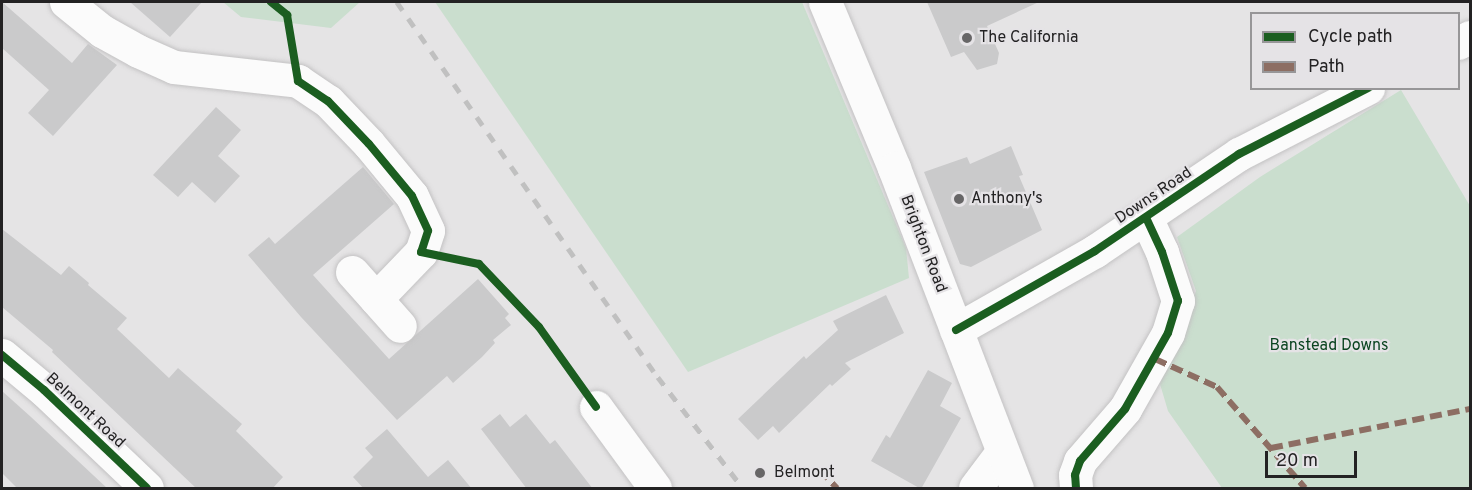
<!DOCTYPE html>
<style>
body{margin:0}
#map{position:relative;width:1472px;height:490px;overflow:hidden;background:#e5e4e5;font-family:Overpass,sans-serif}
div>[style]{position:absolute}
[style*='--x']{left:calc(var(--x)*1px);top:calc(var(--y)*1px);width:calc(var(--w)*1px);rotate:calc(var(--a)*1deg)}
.green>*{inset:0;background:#cadece}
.building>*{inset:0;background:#cacacb}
.roads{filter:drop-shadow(0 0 2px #c3c2c3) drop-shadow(0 0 2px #c3c2c3)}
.minor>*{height:33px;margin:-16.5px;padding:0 16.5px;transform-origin:16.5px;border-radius:16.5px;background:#fbfbfb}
.major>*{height:33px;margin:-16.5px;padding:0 16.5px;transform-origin:16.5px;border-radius:16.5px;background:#fbfbfb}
.rail>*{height:4.5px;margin-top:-2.25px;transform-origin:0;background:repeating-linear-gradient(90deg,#c0c0c0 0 10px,transparent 0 20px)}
.quiet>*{height:6px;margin-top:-3px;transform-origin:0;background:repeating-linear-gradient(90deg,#8d6e63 0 12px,transparent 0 18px)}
.cycleway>*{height:8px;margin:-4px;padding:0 4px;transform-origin:4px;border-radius:4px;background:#1b5e20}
.dots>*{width:16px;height:16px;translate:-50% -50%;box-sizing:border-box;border:3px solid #e5e3e6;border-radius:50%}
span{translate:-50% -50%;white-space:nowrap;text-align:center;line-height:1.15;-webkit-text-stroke:4.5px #e5e3e6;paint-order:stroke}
.poi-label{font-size:16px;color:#232223}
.left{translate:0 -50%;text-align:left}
.street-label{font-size:16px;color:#232223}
.park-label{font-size:16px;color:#0a4420}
.frame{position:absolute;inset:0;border:3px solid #232223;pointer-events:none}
.legend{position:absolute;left:1250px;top:12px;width:210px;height:78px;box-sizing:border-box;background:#e5e3e6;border:2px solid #979698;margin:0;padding:8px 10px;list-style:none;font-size:18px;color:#232223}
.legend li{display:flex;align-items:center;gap:12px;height:30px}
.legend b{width:30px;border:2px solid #979698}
.scale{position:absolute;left:1265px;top:451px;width:92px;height:27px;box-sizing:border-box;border:3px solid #232223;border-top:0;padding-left:8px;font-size:18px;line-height:21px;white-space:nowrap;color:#232223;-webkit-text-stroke:4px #e5e3e6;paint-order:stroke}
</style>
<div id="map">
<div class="green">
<i style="clip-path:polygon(223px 2px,360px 2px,331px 28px,241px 17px)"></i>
<i style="clip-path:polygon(435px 2px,802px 2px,906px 248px,909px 278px,688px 372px)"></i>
<i style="clip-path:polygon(1401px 90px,1470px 206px,1470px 488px,1222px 488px,1168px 411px,1160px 384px,1196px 291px,1177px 237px,1260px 177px)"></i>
</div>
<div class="building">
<i style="clip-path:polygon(2px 2px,72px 63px,88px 44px,117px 65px,53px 136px,28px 113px,49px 90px,2px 48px)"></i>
<i style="clip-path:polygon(130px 2px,202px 2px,170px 37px)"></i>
<i style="clip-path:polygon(927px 2px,1039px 2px,987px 26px,999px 53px,997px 64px,977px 70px,964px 52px,951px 57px)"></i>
<i style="clip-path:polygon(216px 107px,241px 130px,218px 156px,240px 176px,215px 203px,192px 182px,178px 197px,153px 175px)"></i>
<i style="clip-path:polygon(1011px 146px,1023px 175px,1019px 176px,1042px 230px,971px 267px,960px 264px,924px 172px,967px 157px,970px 164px)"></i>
<i style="clip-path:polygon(363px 167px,394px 204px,313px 275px,389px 359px,478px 279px,509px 314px,505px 318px,511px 325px,493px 340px,495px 343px,482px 357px,453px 383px,447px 376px,397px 420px,301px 317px,248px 255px,269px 237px,275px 244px)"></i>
<i style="clip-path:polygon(2px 229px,61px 275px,69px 266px,89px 283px,88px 285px,127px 318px,117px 329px,169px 378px,178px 368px,242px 424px,236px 431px,283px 477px,272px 489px,197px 489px,52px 352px,53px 350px,2px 307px)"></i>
<i style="clip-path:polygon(886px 295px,904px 333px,845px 363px,851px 369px,832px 386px,830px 384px,779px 433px,773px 426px,758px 440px,738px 419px,804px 356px,806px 359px,838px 330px,833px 321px)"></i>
<i style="clip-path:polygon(928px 370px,952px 383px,940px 406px,961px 418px,921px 489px,871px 461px,886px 435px,890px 438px)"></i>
<i style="clip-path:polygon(2px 391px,31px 417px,108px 489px,18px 489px,2px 473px)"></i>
<i style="clip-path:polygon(500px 414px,510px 427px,526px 414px,550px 444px,555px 440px,593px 489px,527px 489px,481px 429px)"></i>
<i style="clip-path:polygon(387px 429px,428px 477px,448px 460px,472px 489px,364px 489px,353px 477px,373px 457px,365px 448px)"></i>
</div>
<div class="roads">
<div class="minor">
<i style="--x:66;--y:2;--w:46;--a:38.9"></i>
<i style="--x:102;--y:31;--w:41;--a:29.1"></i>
<i style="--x:138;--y:51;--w:39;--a:24"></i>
<i style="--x:174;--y:67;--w:125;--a:6.4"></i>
<i style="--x:298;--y:81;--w:36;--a:34"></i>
<i style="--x:328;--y:101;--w:59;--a:46.4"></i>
<i style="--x:369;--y:144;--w:67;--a:50.4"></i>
<i style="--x:412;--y:196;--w:38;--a:65"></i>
<i style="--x:428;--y:231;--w:22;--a:108"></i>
<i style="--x:421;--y:252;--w:65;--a:133.8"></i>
<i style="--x:1458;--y:43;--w:13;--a:-27"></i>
<i style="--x:352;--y:272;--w:72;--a:48.4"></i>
<i style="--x:956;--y:330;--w:160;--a:-29.6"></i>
<i style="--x:1095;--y:251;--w:174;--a:-34"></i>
<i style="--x:1239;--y:154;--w:145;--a:-27.1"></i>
<i style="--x:2;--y:355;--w:55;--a:39.8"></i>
<i style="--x:44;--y:390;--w:142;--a:43.6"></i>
<i style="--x:596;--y:407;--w:100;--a:53.9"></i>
<i style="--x:975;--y:488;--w:45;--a:-53.1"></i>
<i style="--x:1076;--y:488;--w:13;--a:-94"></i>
<i style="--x:1075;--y:475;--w:15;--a:-70"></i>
<i style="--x:1080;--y:461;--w:69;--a:-49.1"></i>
<i style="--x:1125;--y:409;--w:87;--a:-60.5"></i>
<i style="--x:1168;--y:333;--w:34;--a:-73"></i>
<i style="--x:1178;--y:301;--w:52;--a:-108.1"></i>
<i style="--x:1162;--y:252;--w:38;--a:-115"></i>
</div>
<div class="major">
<i style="--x:825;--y:2;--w:180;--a:67.4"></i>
<i style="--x:894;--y:168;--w:343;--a:69"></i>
</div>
</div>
<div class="rail">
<i style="--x:397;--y:2;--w:457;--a:55.2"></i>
<i style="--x:658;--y:377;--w:140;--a:52.6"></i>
</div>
<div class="quiet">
<i style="--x:1155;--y:359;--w:68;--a:24.3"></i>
<i style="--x:1217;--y:387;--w:134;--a:48.9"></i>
<i style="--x:1271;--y:448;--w:203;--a:-11.1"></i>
<i style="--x:820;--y:470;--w:25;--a:47"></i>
</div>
<div class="cycleway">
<i style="--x:271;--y:2;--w:21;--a:39"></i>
<i style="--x:287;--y:15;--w:67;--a:80.5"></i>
<i style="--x:298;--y:81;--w:36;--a:34"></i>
<i style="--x:328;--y:101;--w:59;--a:46.4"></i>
<i style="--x:369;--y:144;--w:67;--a:50.4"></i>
<i style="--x:412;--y:196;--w:38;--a:65"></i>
<i style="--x:428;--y:231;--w:22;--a:108"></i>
<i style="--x:421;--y:252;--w:59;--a:11.7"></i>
<i style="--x:479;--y:264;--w:87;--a:46.4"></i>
<i style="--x:539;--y:327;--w:98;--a:54.5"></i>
<i style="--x:956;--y:330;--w:160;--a:-29.6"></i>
<i style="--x:1095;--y:251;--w:174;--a:-34"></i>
<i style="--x:1239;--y:154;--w:145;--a:-27.1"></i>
<i style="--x:2;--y:355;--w:55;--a:39.8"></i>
<i style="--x:44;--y:390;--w:142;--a:43.6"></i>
<i style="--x:1076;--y:488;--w:13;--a:-94"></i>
<i style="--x:1075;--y:475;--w:15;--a:-70"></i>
<i style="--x:1080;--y:461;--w:69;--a:-49.1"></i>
<i style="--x:1125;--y:409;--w:87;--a:-60.5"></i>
<i style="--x:1168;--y:333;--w:34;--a:-73"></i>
<i style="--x:1178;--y:301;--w:52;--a:-108.1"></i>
<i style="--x:1162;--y:252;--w:38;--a:-115"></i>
</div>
<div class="dots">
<i style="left:967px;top:38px;background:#676667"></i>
<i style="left:959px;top:199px;background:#676667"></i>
<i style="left:760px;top:473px;background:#676667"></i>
</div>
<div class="poi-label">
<span class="left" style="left:979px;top:38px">The California</span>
<span class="left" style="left:971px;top:199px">Anthony's</span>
<span class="left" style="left:774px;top:473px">Belmont</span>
</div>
<div class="street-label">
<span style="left:1154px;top:196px;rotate:-34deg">Downs Road</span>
<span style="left:923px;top:244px;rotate:69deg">Brighton Road</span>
<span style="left:85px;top:411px;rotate:43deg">Belmont Road</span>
</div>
<div class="park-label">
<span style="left:1329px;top:346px">Banstead Downs</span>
</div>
<div class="frame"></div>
<ul class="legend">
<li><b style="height:8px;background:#1b5e20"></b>Cycle path</li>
<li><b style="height:8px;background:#8d6e63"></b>Path</li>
</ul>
<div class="scale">20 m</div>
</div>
